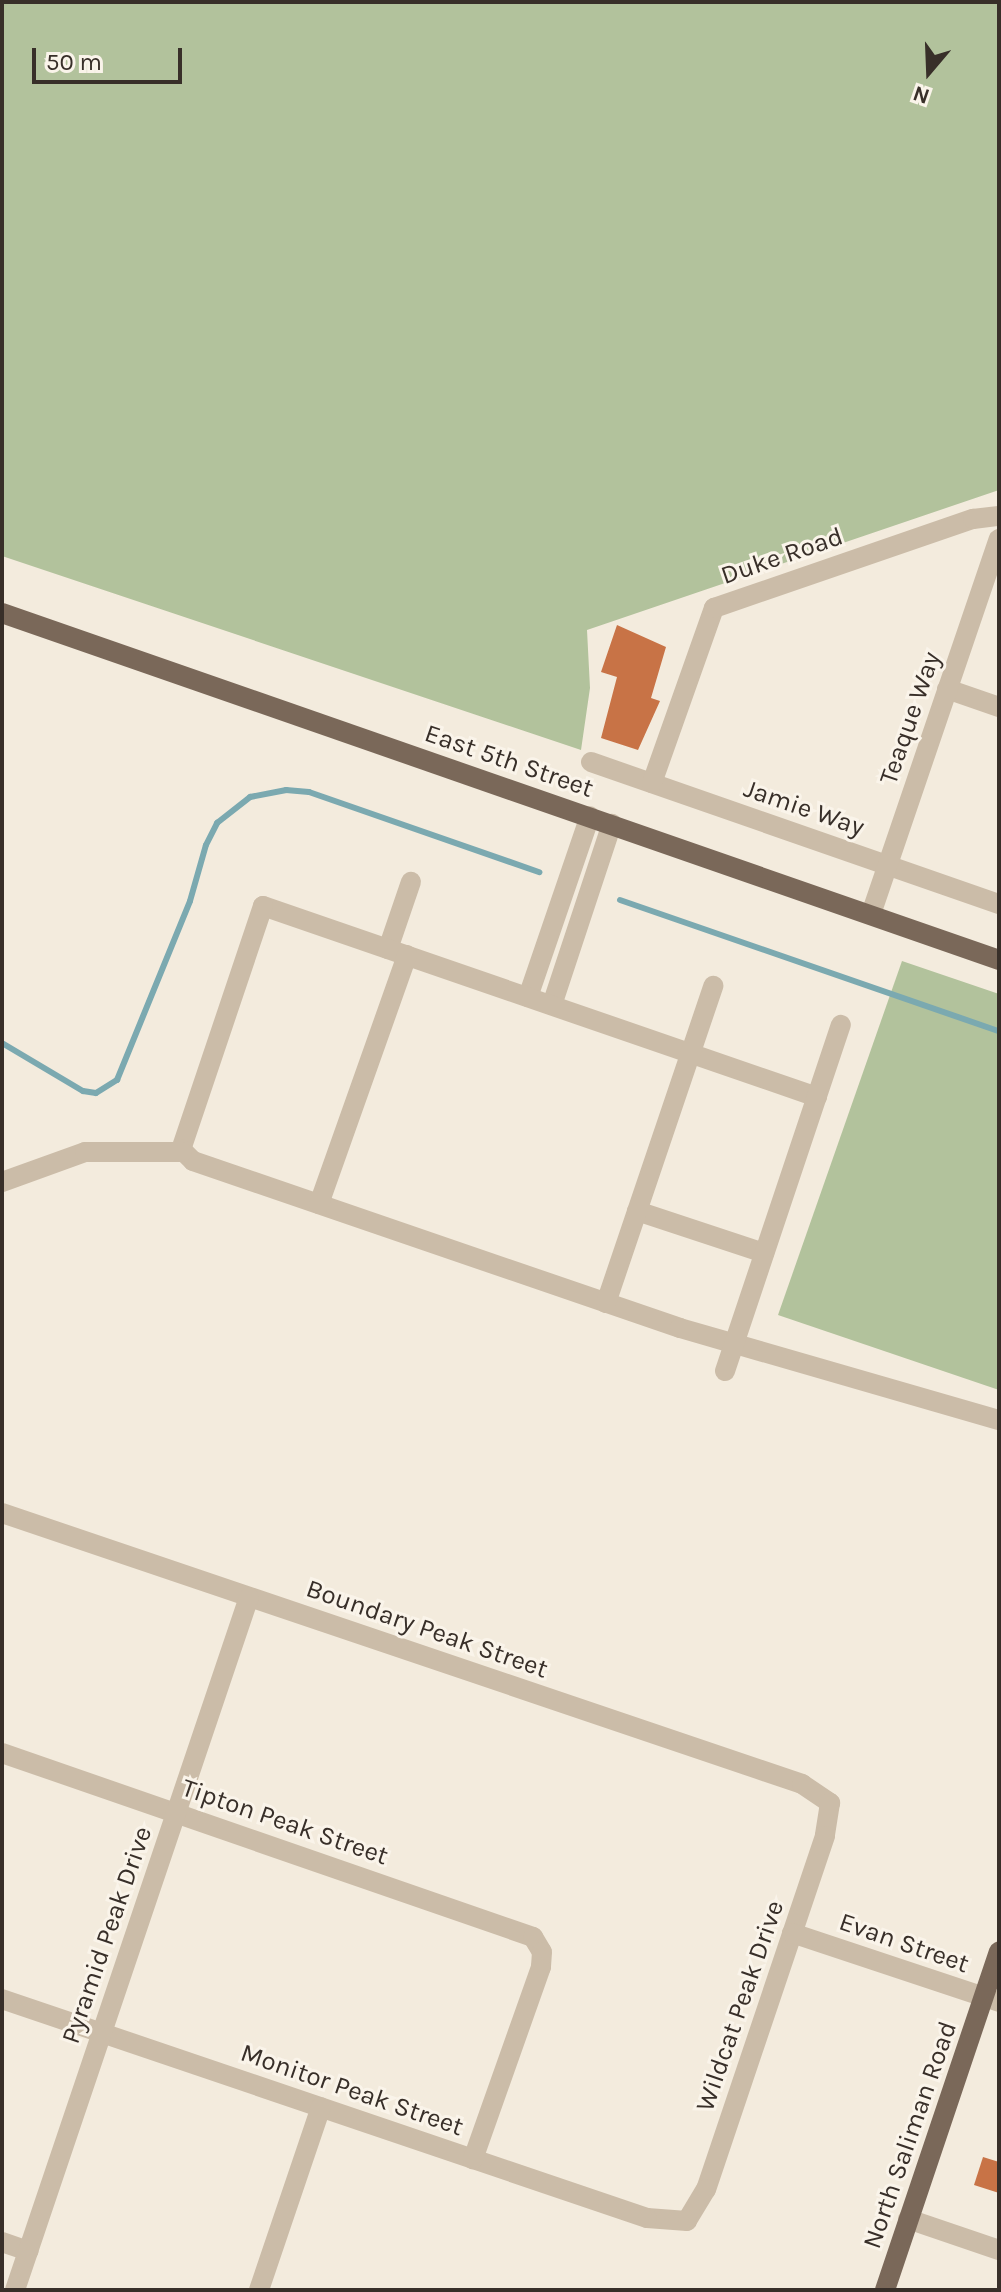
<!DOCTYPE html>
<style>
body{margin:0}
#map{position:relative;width:1001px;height:2292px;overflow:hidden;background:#f3ebdd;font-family:Karla,sans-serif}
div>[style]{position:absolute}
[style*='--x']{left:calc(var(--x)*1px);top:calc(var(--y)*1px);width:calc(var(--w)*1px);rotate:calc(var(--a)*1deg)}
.green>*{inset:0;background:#b2c29c}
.stream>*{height:6px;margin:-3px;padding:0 3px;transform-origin:3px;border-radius:3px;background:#7ba9b0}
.building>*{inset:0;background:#c87346}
.minor>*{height:20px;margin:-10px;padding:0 10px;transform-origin:10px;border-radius:10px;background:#cbbca8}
.major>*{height:20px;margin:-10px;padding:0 10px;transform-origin:10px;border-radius:10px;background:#7a6859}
span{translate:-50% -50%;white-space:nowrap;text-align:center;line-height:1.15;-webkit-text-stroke:6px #faf4ea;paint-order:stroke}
.street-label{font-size:26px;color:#382f29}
.frame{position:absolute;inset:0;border:4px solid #382f29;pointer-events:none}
.north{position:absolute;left:889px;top:32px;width:80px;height:80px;-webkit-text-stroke:6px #faf4ea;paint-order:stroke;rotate:199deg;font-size:22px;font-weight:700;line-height:32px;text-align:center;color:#382f29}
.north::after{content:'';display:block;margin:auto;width:28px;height:36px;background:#382f29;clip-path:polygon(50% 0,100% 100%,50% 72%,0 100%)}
.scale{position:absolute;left:32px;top:48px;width:150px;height:36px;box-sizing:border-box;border:4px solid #382f29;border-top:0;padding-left:10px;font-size:24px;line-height:28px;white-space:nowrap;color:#382f29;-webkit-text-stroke:6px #faf4ea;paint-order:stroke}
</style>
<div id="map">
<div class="green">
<i style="clip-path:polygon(2px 2px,999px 2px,999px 490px,587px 630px,590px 688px,581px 750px,2px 556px)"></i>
<i style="clip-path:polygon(902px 961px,999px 994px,999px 1390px,778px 1315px)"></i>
</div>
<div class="stream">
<i style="--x:620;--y:900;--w:401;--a:19.1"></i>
<i style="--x:2;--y:1043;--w:94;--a:30.7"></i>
<i style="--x:83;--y:1091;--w:13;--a:9"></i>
<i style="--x:96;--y:1093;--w:25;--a:-32"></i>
<i style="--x:117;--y:1080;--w:193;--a:-67.8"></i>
<i style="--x:190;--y:901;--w:58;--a:-74.1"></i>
<i style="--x:206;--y:845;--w:25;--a:-63"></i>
<i style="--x:217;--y:823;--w:42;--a:-38.2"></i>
<i style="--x:250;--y:797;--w:37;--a:-11"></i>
<i style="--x:286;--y:790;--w:23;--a:5"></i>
<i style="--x:309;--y:792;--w:244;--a:19.2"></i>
</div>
<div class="building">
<i style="clip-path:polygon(617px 625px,666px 647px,651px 698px,660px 701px,638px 750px,601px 738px,617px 677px,601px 672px)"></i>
<i style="clip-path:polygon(983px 2157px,999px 2162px,999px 2193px,974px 2185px)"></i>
</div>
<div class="minor">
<i style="--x:947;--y:689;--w:55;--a:19.1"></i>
<i style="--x:591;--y:762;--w:432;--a:19.2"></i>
<i style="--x:652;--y:783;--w:186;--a:-70.5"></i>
<i style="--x:714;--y:608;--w:274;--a:-19"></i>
<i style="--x:973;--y:519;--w:26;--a:-7"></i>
<i style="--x:871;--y:914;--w:396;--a:-71.2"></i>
<i style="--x:388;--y:949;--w:71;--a:-71.1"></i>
<i style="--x:528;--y:997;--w:191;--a:-71.1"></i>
<i style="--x:552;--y:1005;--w:191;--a:-71.7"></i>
<i style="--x:817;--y:1097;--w:586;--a:-160.98"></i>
<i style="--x:263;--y:906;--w:256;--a:108.6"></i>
<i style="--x:181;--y:1149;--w:17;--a:45"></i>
<i style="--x:193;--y:1161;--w:515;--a:18.93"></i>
<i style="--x:680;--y:1328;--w:332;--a:16.1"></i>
<i style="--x:2;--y:1182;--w:88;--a:-19.9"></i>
<i style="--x:85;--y:1152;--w:97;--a:0"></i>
<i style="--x:319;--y:1204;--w:264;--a:-70.5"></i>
<i style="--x:637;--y:1211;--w:134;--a:18.3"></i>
<i style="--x:606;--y:1303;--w:335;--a:-71.3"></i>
<i style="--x:725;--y:1371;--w:365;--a:-71.5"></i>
<i style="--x:2;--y:1513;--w:845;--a:18.71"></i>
<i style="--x:802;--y:1784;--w:34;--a:34"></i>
<i style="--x:830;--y:1803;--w:33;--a:99"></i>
<i style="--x:825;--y:1836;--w:373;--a:108.6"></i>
<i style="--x:706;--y:2189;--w:37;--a:121"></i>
<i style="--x:687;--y:2221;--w:40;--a:-175.7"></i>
<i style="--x:647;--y:2218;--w:681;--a:-161.25"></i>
<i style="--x:2;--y:1753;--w:562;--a:19.11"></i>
<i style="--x:533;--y:1937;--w:17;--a:59"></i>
<i style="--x:542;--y:1952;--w:15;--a:94"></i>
<i style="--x:541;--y:1967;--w:204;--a:109.5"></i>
<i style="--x:792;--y:1933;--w:218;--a:18.4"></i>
<i style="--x:908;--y:2219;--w:96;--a:18.8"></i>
<i style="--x:2;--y:2242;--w:28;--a:19"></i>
<i style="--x:15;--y:2290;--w:731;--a:-71.34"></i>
<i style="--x:259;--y:2290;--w:193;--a:-71.3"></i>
</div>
<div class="major">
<i style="--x:2;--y:613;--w:1056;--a:19.19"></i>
<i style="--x:885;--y:2290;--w:357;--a:-71.4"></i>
</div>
<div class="street-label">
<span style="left:782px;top:556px;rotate:-19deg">Duke Road</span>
<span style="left:910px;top:718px;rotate:-71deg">Teaque Way</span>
<span style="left:509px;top:761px;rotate:19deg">East 5th Street</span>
<span style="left:804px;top:808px;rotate:19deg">Jamie Way</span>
<span style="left:427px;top:1629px;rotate:19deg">Boundary Peak Street</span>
<span style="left:285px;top:1822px;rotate:19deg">Tipton Peak Street</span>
<span style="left:107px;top:1935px;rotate:-71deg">Pyramid Peak Drive</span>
<span style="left:904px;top:1943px;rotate:19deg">Evan Street</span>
<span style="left:740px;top:2006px;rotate:-71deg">Wildcat Peak Drive</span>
<span style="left:352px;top:2090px;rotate:19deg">Monitor Peak Street</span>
<span style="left:910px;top:2135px;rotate:-71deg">North Saliman Road</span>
</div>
<div class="frame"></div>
<div class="north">N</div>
<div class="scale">50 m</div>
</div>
